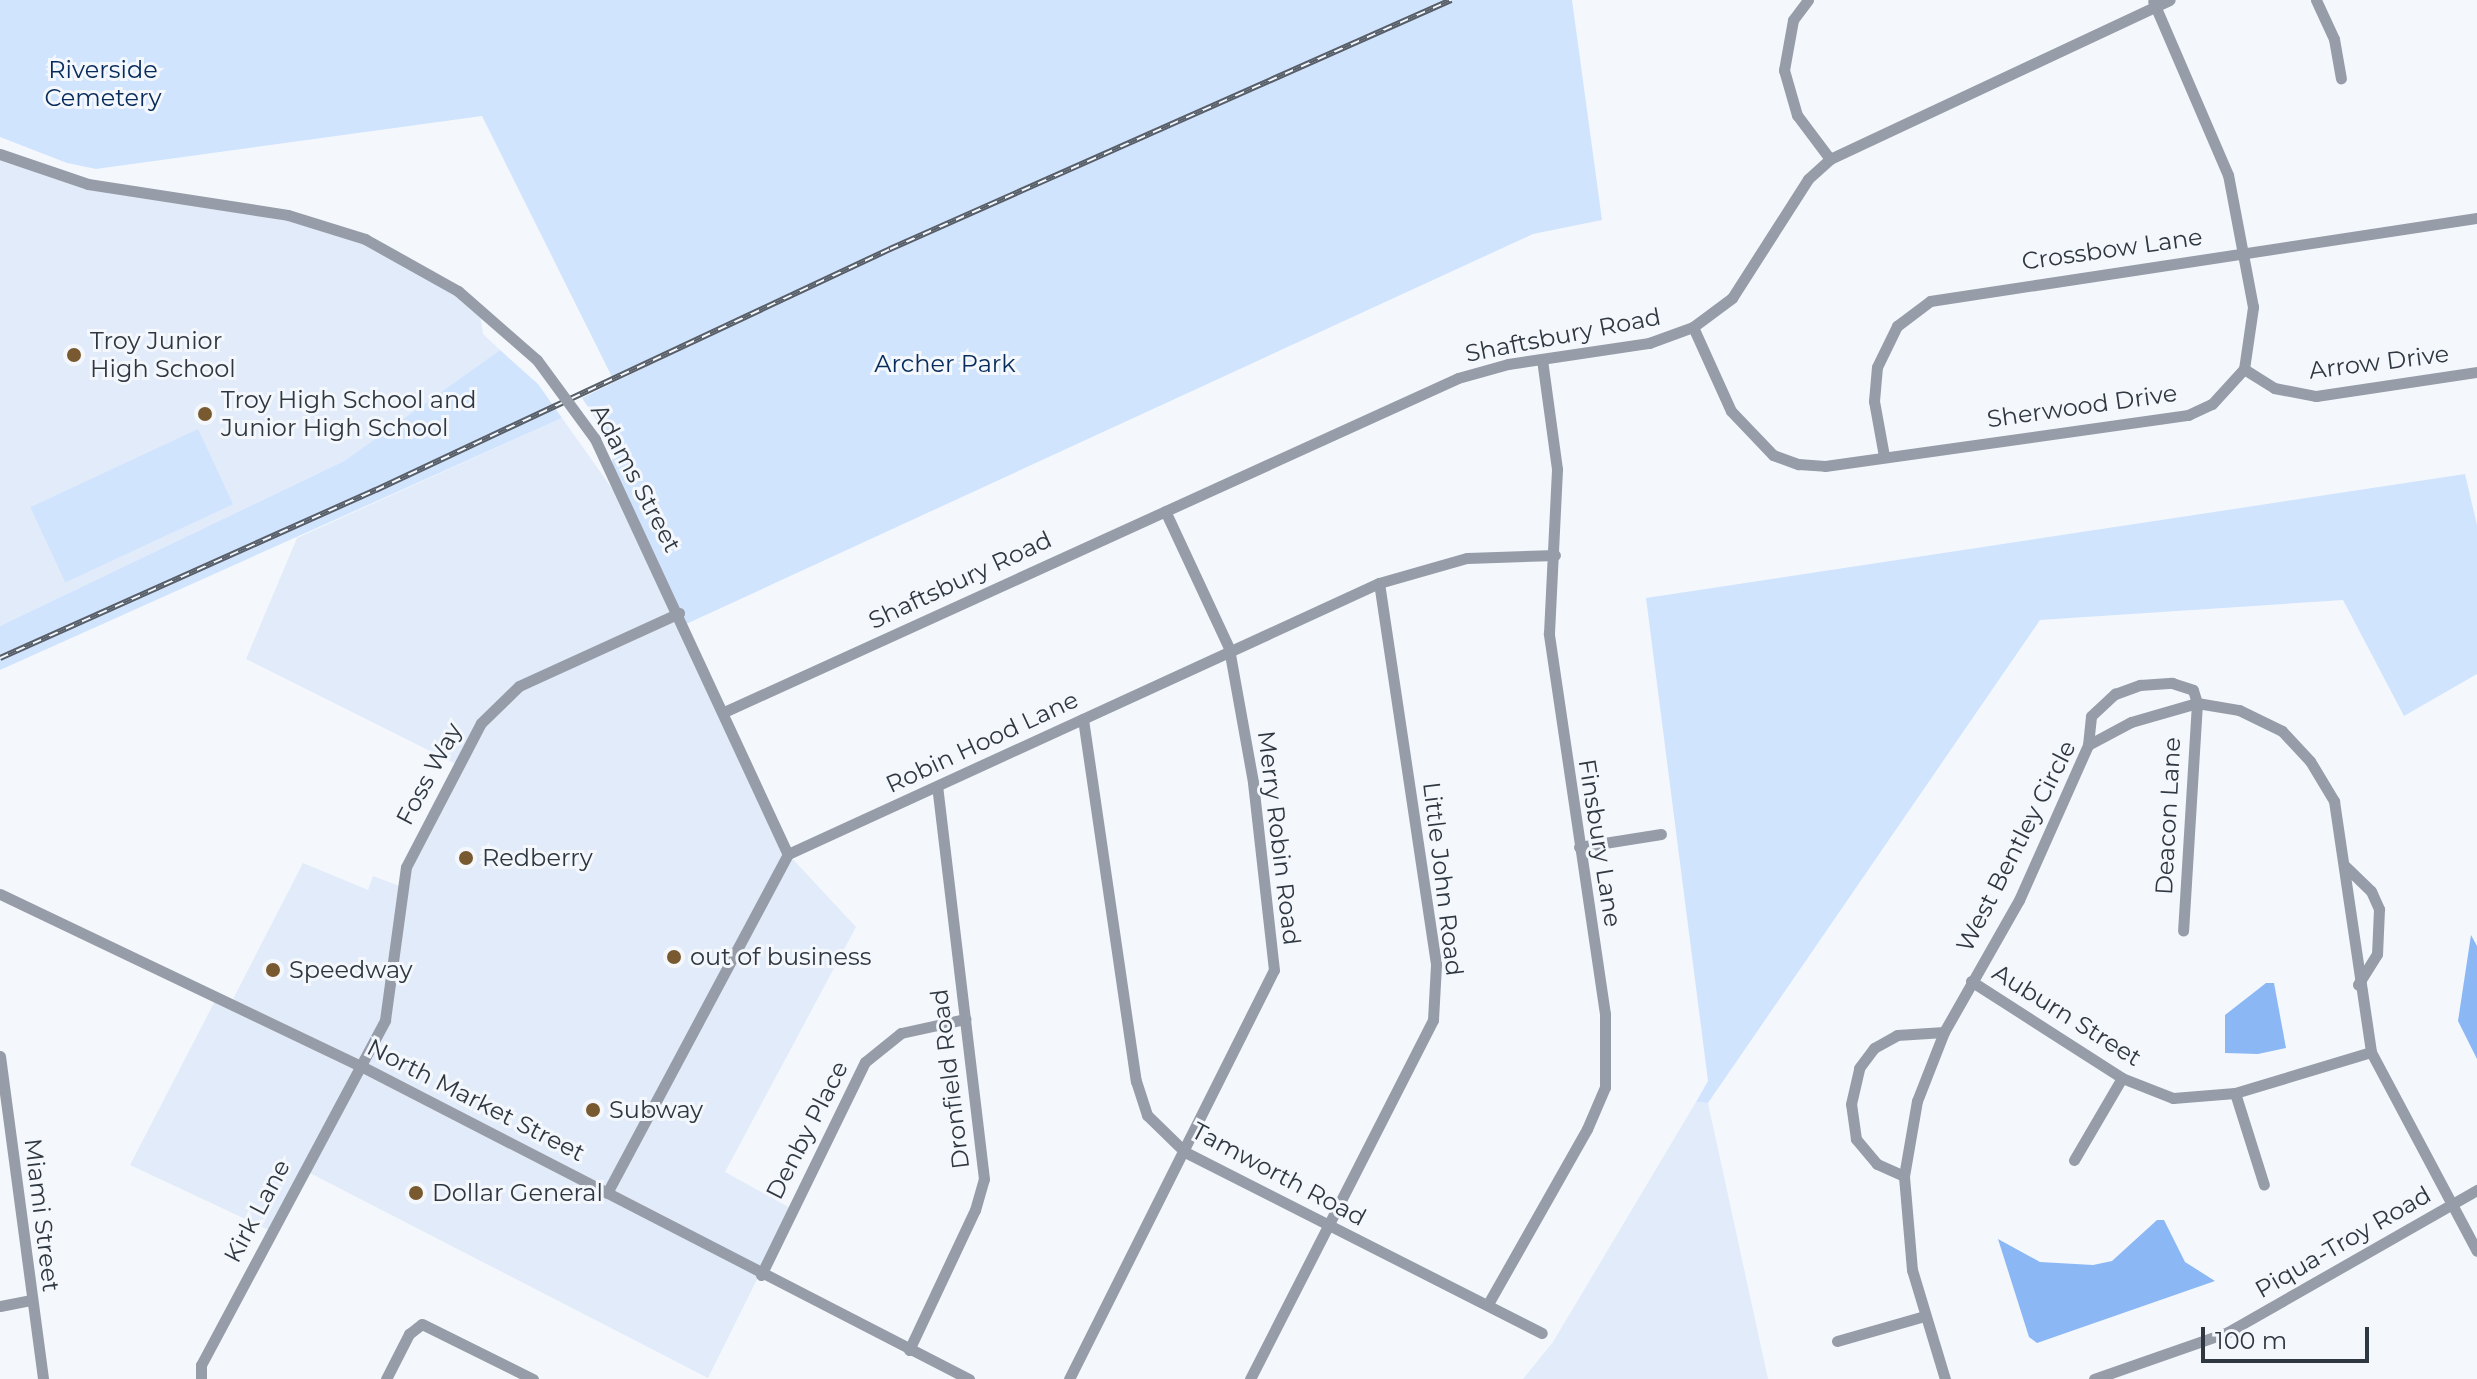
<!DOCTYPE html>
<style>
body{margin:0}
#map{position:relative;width:2477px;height:1379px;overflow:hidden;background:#f4f8fd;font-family:Montserrat,sans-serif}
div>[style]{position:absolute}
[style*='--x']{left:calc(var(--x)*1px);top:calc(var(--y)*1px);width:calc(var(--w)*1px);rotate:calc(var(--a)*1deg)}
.built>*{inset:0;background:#e2ebf9}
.green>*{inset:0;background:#d1e4fe;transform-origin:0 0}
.water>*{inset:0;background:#8bb7f5}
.minor>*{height:11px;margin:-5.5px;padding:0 5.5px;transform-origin:5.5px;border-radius:5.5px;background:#969da8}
.rail>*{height:6px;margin-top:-3px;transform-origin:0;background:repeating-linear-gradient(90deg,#f4f8fd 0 9px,#575e67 0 18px);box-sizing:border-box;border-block:2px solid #575e67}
.minor-bridge>*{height:11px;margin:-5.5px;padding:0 5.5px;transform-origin:5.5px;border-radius:5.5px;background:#969da8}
.dots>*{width:22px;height:22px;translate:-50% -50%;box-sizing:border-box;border:4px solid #f4f8fd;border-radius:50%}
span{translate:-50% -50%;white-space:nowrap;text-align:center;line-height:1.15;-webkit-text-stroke:6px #f4f8fd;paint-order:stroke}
.park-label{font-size:24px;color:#072c5b}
.street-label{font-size:24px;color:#2f3741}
.poi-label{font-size:24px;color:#2f3741}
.left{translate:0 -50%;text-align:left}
.scale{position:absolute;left:2201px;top:1327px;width:168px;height:36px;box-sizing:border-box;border:4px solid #2f3741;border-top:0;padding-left:10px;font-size:24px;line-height:28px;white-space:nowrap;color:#2f3741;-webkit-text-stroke:6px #f4f8fd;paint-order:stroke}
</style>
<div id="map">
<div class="built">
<i style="clip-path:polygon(0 154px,38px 170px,340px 230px,479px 306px,483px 334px,500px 350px,344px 461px,0 626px)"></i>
<i style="clip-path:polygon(562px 418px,643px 532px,788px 854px,856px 927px,725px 1172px,792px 1209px,708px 1378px,304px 1170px,271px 1231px,130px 1165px,217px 997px,231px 1003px,303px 863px,368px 890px,373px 876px,402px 887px,456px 764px,246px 659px,297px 538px)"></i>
<i style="clip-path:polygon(1696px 1102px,1708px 1103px,1768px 1379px,1523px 1379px,1553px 1342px)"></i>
</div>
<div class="green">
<i style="clip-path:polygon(0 0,1572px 0,1602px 220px,1533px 234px,684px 625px,612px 468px,613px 445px,582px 398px,836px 274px,612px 377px,482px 116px,96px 169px,67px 163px,0 137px)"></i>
<i style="clip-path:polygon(500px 350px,538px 384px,562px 418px,0 670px,0 626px,344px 461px)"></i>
<i style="left:198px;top:429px;width:83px;height:185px;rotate:65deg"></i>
<i style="clip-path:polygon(2465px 474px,2477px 525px,2477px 674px,2404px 716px,2343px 600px,2040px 620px,1708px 1103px,1696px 1102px,1708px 1081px,1646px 598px)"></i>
</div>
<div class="water">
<i style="clip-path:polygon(2471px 935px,2477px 946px,2477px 1059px,2458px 1021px)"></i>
<i style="clip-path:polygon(2266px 983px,2274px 983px,2286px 1048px,2258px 1054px,2225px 1053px,2225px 1015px)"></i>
<i style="clip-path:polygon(2157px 1220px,2164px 1220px,2185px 1262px,2215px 1281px,2037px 1343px,2029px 1337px,1998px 1239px,2040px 1262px,2093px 1265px,2112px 1261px)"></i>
</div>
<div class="minor">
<i style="--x:1808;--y:0;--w:25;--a:127"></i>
<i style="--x:1793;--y:20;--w:51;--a:100.2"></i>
<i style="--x:1784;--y:70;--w:47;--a:73.9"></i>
<i style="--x:1797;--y:115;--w:55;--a:53.1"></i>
<i style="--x:2316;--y:0;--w:43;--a:65.2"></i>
<i style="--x:2334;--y:39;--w:40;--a:80"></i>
<i style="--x:0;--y:154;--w:93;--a:18.8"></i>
<i style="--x:88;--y:184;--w:202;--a:8.8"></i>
<i style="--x:288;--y:215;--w:81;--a:17.3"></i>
<i style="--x:365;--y:239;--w:107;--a:29.2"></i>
<i style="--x:458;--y:291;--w:105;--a:41.1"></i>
<i style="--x:1693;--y:327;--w:92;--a:65.7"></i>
<i style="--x:1731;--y:411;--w:61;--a:46.3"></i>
<i style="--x:1773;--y:455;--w:27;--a:20"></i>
<i style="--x:1798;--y:464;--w:27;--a:4"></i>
<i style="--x:1825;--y:466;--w:367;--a:-8"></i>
<i style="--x:2188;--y:415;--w:26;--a:-25"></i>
<i style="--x:2212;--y:404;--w:47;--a:-47.6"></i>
<i style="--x:2244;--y:369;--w:63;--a:-81.7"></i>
<i style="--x:2253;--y:307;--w:134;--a:-100.7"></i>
<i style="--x:2228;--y:175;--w:189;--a:-113.3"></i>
<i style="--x:2244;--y:369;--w:36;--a:32"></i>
<i style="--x:2274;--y:388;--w:43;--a:10.8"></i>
<i style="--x:2316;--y:396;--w:163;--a:-8.5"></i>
<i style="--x:595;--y:439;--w:458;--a:65.1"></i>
<i style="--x:1884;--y:456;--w:56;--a:-100.3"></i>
<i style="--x:1874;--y:401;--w:34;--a:-85"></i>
<i style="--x:1877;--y:367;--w:46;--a:-64"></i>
<i style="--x:1897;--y:326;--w:41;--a:-37.1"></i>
<i style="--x:1930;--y:301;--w:553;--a:-8.63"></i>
<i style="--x:724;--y:712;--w:806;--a:-24.47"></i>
<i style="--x:1458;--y:378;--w:52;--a:-15.6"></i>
<i style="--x:1508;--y:364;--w:143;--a:-8.5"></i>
<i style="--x:1649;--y:343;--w:47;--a:-20"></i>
<i style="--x:1693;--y:327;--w:49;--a:-36.6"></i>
<i style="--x:1732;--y:298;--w:141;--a:-57.4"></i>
<i style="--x:1808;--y:179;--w:30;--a:-42"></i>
<i style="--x:1830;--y:159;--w:375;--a:-25.1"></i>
<i style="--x:1083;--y:719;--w:366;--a:81.7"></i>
<i style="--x:1136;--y:1081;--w:36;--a:72"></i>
<i style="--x:1147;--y:1115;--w:53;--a:44.2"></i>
<i style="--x:1185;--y:1152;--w:400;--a:26.9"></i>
<i style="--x:2088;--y:745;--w:29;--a:-84"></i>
<i style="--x:2091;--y:716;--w:33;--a:-43"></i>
<i style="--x:2115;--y:694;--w:27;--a:-20"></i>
<i style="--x:2140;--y:685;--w:32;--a:-4"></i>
<i style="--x:2172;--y:683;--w:22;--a:18"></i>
<i style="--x:2193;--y:690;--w:14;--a:73"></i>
<i style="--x:2197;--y:703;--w:228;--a:93.5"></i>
<i style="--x:1579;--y:847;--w:83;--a:-9"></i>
<i style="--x:2344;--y:865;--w:37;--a:44"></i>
<i style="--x:2371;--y:891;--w:20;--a:66"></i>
<i style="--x:2379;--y:909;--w:45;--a:92.5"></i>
<i style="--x:2377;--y:954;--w:36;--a:122"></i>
<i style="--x:0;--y:894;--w:400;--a:25.5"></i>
<i style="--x:361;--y:1066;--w:684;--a:27.24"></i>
<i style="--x:1971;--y:981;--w:179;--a:32.7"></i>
<i style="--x:2122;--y:1078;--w:55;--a:21.4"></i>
<i style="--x:2173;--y:1098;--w:62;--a:-4.6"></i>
<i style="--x:2235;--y:1093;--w:142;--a:-16.8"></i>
<i style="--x:0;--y:1056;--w:326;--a:82.4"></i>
<i style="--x:2235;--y:1093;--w:96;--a:72.5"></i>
<i style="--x:2074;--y:1160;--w:95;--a:-59.7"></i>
<i style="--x:1904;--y:1176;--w:30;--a:-156"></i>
<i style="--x:1877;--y:1164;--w:33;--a:-130"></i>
<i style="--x:1856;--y:1139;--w:35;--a:-98"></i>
<i style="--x:1851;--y:1104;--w:37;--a:-77"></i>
<i style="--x:1859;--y:1068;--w:25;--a:-53"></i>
<i style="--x:1874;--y:1048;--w:26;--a:-29"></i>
<i style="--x:1897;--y:1035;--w:47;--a:-3.7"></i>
<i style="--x:607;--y:1193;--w:384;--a:-61.9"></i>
<i style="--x:788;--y:854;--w:650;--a:-24.63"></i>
<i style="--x:1379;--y:583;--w:91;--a:-15.9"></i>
<i style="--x:1467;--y:558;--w:88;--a:-2"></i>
<i style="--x:761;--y:1275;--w:237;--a:-64"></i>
<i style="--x:865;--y:1062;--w:46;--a:-38.9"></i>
<i style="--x:901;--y:1033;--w:66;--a:-12.3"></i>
<i style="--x:1488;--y:1304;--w:201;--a:-60.5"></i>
<i style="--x:1587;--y:1129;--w:46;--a:-66.8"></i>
<i style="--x:1605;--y:1087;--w:73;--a:-90"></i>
<i style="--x:1605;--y:1014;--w:385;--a:-98.4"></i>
<i style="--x:1549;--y:633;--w:164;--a:-87.2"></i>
<i style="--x:1557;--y:469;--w:111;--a:-97.8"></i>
<i style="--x:0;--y:1306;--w:32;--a:-11"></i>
<i style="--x:1837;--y:1341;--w:91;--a:-15.9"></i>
<i style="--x:909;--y:1350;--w:155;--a:-64.8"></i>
<i style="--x:975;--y:1210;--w:32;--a:-74"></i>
<i style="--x:984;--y:1179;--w:395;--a:-96.8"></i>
<i style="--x:201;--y:1379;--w:14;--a:-90"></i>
<i style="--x:201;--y:1365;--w:391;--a:-61.9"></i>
<i style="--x:385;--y:1020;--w:154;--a:-82.2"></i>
<i style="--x:406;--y:867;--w:162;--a:-62.5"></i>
<i style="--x:481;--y:723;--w:53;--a:-44.2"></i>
<i style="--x:519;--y:686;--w:176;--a:-24.5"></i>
<i style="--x:386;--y:1379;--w:51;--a:-62.9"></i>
<i style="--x:409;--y:1334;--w:16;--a:-38"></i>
<i style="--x:422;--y:1324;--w:124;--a:26.4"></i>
<i style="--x:1069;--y:1379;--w:457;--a:-63.4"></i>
<i style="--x:1274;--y:970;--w:189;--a:-96.4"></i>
<i style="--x:1253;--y:782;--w:136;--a:-100.2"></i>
<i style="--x:1229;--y:648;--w:151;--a:-115"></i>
<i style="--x:1250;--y:1379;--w:403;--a:-63"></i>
<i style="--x:1433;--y:1020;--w:56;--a:-86.9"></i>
<i style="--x:1436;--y:964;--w:385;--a:-98.5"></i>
<i style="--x:1945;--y:1379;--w:114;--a:-106.8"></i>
<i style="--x:1912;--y:1270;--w:94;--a:-94.9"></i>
<i style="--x:1904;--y:1176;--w:76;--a:-80.2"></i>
<i style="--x:1917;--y:1101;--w:74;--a:-68.6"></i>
<i style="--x:1944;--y:1032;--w:152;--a:-60.4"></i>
<i style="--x:2019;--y:900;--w:170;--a:-66"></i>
<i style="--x:2088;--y:745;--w:49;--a:-28.1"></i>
<i style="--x:2131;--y:722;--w:69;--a:-16.1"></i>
<i style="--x:2197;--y:703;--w:43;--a:9.5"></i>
<i style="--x:2239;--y:710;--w:48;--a:26"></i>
<i style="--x:2282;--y:731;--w:41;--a:47"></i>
<i style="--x:2310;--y:761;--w:47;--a:59"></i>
<i style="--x:2334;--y:801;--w:254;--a:81.6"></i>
<i style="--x:2371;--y:1052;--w:225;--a:62"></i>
<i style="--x:2094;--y:1379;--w:142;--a:-19.3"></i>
<i style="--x:2228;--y:1332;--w:287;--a:-29.7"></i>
</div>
<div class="rail">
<i style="--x:0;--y:658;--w:412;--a:-24.1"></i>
<i style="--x:376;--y:490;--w:568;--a:-25.12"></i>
<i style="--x:890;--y:249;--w:614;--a:-23.93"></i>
</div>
<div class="minor-bridge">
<i style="--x:537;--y:360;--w:98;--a:53.7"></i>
</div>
<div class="dots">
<i style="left:74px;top:355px;background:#79592f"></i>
<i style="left:205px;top:414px;background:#79592f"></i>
<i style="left:466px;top:858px;background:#79592f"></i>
<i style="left:674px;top:957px;background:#79592f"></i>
<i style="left:273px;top:970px;background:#79592f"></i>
<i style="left:593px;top:1110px;background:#79592f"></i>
<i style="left:416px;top:1193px;background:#79592f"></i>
</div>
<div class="park-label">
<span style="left:103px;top:84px">Riverside<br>Cemetery</span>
<span style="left:945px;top:364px">Archer Park</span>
</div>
<div class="street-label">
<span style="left:2112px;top:249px;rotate:-8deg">Crossbow Lane</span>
<span style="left:1563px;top:335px;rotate:-11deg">Shaftsbury Road</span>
<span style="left:2379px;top:362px;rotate:-7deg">Arrow Drive</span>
<span style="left:2082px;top:406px;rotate:-8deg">Sherwood Drive</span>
<span style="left:636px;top:478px;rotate:62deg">Adams Street</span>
<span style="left:960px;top:580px;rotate:-25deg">Shaftsbury Road</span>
<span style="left:982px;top:742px;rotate:-25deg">Robin Hood Lane</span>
<span style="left:429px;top:774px;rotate:-62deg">Foss Way</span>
<span style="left:2168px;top:816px;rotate:-87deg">Deacon Lane</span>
<span style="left:1279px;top:838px;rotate:83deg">Merry Robin Road</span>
<span style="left:1600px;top:843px;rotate:81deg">Finsbury Lane</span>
<span style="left:2016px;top:846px;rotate:-63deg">West Bentley Circle</span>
<span style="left:1443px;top:879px;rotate:83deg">Little John Road</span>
<span style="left:2067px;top:1015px;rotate:32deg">Auburn Street</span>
<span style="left:950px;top:1079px;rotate:-97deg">Dronfield Road</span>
<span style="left:476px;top:1100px;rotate:27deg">North Market Street</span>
<span style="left:807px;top:1130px;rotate:-63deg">Denby Place</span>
<span style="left:1279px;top:1174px;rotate:28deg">Tamworth Road</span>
<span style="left:257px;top:1211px;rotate:-62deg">Kirk Lane</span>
<span style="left:42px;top:1215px;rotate:83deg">Miami Street</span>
<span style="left:2343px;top:1242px;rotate:-30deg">Piqua-Troy Road</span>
</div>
<div class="poi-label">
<span class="left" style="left:90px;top:355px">Troy Junior<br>High School</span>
<span class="left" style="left:221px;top:414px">Troy High School and<br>Junior High School</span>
<span class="left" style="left:482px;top:858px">Redberry</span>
<span class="left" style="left:690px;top:957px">out of business</span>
<span class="left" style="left:289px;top:970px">Speedway</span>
<span class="left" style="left:609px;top:1110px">Subway</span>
<span class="left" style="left:432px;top:1193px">Dollar General</span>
</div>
<div class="scale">100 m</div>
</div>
